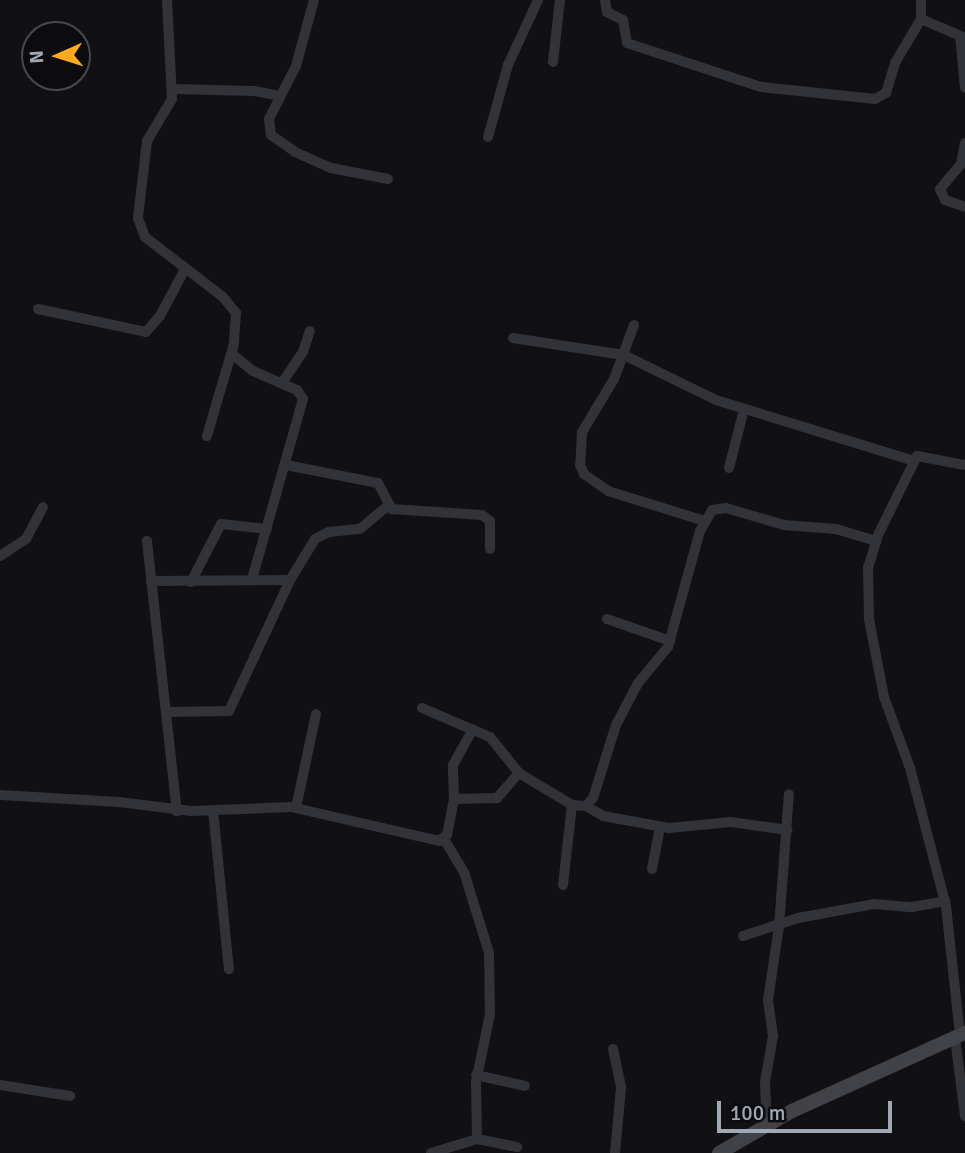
<!DOCTYPE html>
<style>
body{margin:0}
#map{position:relative;width:965px;height:1153px;overflow:hidden;background:#111113;font-family:Signika,sans-serif}
div>[style]{position:absolute}
[style*='--x']{left:calc(var(--x)*1px);top:calc(var(--y)*1px);width:calc(var(--w)*1px);rotate:calc(var(--a)*1deg)}
.street>*{height:10px;margin:-5px;padding:0 5px;transform-origin:5px;border-radius:5px;background:#323338}
.secondary>*{height:14px;margin:-7px;padding:0 7px;transform-origin:7px;border-radius:7px;background:#404248}
span{translate:-50% -50%;white-space:nowrap;text-align:center;line-height:1.15;-webkit-text-stroke:5px #0c0c0e;paint-order:stroke}
.north{position:absolute;left:21px;top:21px;width:70px;height:70px;box-sizing:border-box;background:#0c0c0e;border:2px solid #484a51;border-radius:50%;rotate:267deg;font-size:19px;font-weight:700;line-height:28px;text-align:center;color:#a1a8b5}
.north::after{content:'';display:block;margin:auto;width:24px;height:32px;background:#ffaa1d;clip-path:polygon(50% 0,100% 100%,50% 72%,0 100%)}
.scale{position:absolute;left:717px;top:1101px;width:175px;height:32px;box-sizing:border-box;border:4px solid #a1a8b5;border-top:0;padding-left:9px;font-size:21px;line-height:24px;white-space:nowrap;color:#a1a8b5;-webkit-text-stroke:5px #0c0c0e;paint-order:stroke}
</style>
<div id="map">
<div class="street">
<i style="--x:167;--y:0;--w:99;--a:87.1"></i>
<i style="--x:172;--y:99;--w:49;--a:120.8"></i>
<i style="--x:147;--y:141;--w:78;--a:96.7"></i>
<i style="--x:138;--y:218;--w:20;--a:70"></i>
<i style="--x:145;--y:237;--w:98;--a:37.6"></i>
<i style="--x:223;--y:297;--w:21;--a:51"></i>
<i style="--x:236;--y:313;--w:31;--a:94"></i>
<i style="--x:234;--y:344;--w:96;--a:106.4"></i>
<i style="--x:314;--y:0;--w:68;--a:105.3"></i>
<i style="--x:296;--y:66;--w:59;--a:117"></i>
<i style="--x:269;--y:119;--w:16;--a:83"></i>
<i style="--x:271;--y:135;--w:29;--a:35"></i>
<i style="--x:295;--y:152;--w:39;--a:24"></i>
<i style="--x:331;--y:168;--w:58;--a:10.9"></i>
<i style="--x:605;--y:0;--w:12;--a:81"></i>
<i style="--x:607;--y:12;--w:18;--a:27"></i>
<i style="--x:623;--y:20;--w:23;--a:80"></i>
<i style="--x:627;--y:43;--w:141;--a:18.2"></i>
<i style="--x:761;--y:87;--w:115;--a:6"></i>
<i style="--x:875;--y:99;--w:13;--a:-29"></i>
<i style="--x:886;--y:93;--w:31;--a:-73"></i>
<i style="--x:895;--y:63;--w:51;--a:-59.4"></i>
<i style="--x:921;--y:0;--w:19;--a:90"></i>
<i style="--x:921;--y:19;--w:48;--a:23.4"></i>
<i style="--x:960;--y:36;--w:52;--a:84.5"></i>
<i style="--x:553;--y:62;--w:62;--a:-83.6"></i>
<i style="--x:173;--y:89;--w:81;--a:1.4"></i>
<i style="--x:254;--y:91;--w:26;--a:11"></i>
<i style="--x:488;--y:137;--w:75;--a:-74.5"></i>
<i style="--x:508;--y:65;--w:72;--a:-65.2"></i>
<i style="--x:965;--y:143;--w:21;--a:101"></i>
<i style="--x:961;--y:164;--w:33;--a:130"></i>
<i style="--x:940;--y:189;--w:12;--a:66"></i>
<i style="--x:945;--y:200;--w:21;--a:19"></i>
<i style="--x:38;--y:309;--w:110;--a:12"></i>
<i style="--x:146;--y:332;--w:21;--a:-49"></i>
<i style="--x:160;--y:316;--w:53;--a:-62"></i>
<i style="--x:634;--y:325;--w:58;--a:110.3"></i>
<i style="--x:614;--y:379;--w:62;--a:121.1"></i>
<i style="--x:582;--y:432;--w:33;--a:93"></i>
<i style="--x:580;--y:465;--w:10;--a:66"></i>
<i style="--x:584;--y:474;--w:29;--a:35"></i>
<i style="--x:608;--y:491;--w:102;--a:17.2"></i>
<i style="--x:513;--y:338;--w:112;--a:8.7"></i>
<i style="--x:624;--y:355;--w:102;--a:26.1"></i>
<i style="--x:716;--y:400;--w:207;--a:17.1"></i>
<i style="--x:232;--y:354;--w:27;--a:39"></i>
<i style="--x:253;--y:371;--w:48;--a:23.4"></i>
<i style="--x:297;--y:390;--w:11;--a:56"></i>
<i style="--x:303;--y:399;--w:187;--a:105.8"></i>
<i style="--x:282;--y:383;--w:37;--a:-56"></i>
<i style="--x:303;--y:352;--w:22;--a:-72"></i>
<i style="--x:286;--y:465;--w:94;--a:11.1"></i>
<i style="--x:378;--y:483;--w:30;--a:62"></i>
<i style="--x:392;--y:509;--w:90;--a:3.8"></i>
<i style="--x:482;--y:515;--w:10;--a:37"></i>
<i style="--x:490;--y:521;--w:28;--a:90"></i>
<i style="--x:729;--y:468;--w:61;--a:-75.7"></i>
<i style="--x:147;--y:541;--w:272;--a:83.7"></i>
<i style="--x:0;--y:556;--w:31;--a:-33"></i>
<i style="--x:26;--y:539;--w:36;--a:-62"></i>
<i style="--x:151;--y:581;--w:139;--a:-0.4"></i>
<i style="--x:191;--y:582;--w:65;--a:-62.7"></i>
<i style="--x:221;--y:524;--w:46;--a:6.2"></i>
<i style="--x:607;--y:619;--w:67;--a:19.2"></i>
<i style="--x:422;--y:708;--w:74;--a:23.1"></i>
<i style="--x:490;--y:737;--w:46;--a:51.1"></i>
<i style="--x:169;--y:712;--w:60;--a:-1"></i>
<i style="--x:229;--y:711;--w:145;--a:-65"></i>
<i style="--x:290;--y:580;--w:48;--a:-58.6"></i>
<i style="--x:315;--y:539;--w:16;--a:-27"></i>
<i style="--x:329;--y:532;--w:31;--a:-6"></i>
<i style="--x:360;--y:529;--w:35;--a:-40"></i>
<i style="--x:0;--y:795;--w:119;--a:3.4"></i>
<i style="--x:119;--y:802;--w:73;--a:7.1"></i>
<i style="--x:191;--y:811;--w:100;--a:-2.3"></i>
<i style="--x:291;--y:807;--w:152;--a:12.9"></i>
<i style="--x:439;--y:841;--w:10;--a:-37"></i>
<i style="--x:447;--y:835;--w:37;--a:-79"></i>
<i style="--x:454;--y:799;--w:43;--a:-1.3"></i>
<i style="--x:497;--y:798;--w:33;--a:-49"></i>
<i style="--x:519;--y:773;--w:62;--a:31.1"></i>
<i style="--x:572;--y:805;--w:14;--a:4"></i>
<i style="--x:586;--y:806;--w:11;--a:-49"></i>
<i style="--x:593;--y:798;--w:77;--a:-72.5"></i>
<i style="--x:616;--y:725;--w:47;--a:-62.4"></i>
<i style="--x:638;--y:683;--w:47;--a:-50.2"></i>
<i style="--x:668;--y:647;--w:120;--a:-74.6"></i>
<i style="--x:700;--y:531;--w:24;--a:-60"></i>
<i style="--x:712;--y:510;--w:14;--a:-8"></i>
<i style="--x:726;--y:508;--w:60;--a:16.3"></i>
<i style="--x:784;--y:525;--w:52;--a:4.4"></i>
<i style="--x:836;--y:529;--w:42;--a:16.7"></i>
<i style="--x:454;--y:799;--w:34;--a:-92"></i>
<i style="--x:453;--y:765;--w:41;--a:-60.9"></i>
<i style="--x:586;--y:806;--w:20;--a:30"></i>
<i style="--x:603;--y:816;--w:67;--a:10.3"></i>
<i style="--x:669;--y:828;--w:62;--a:-5.5"></i>
<i style="--x:731;--y:822;--w:57;--a:8.1"></i>
<i style="--x:296;--y:808;--w:96;--a:-78"></i>
<i style="--x:213;--y:810;--w:160;--a:84.3"></i>
<i style="--x:444;--y:839;--w:39;--a:59"></i>
<i style="--x:464;--y:872;--w:85;--a:72.8"></i>
<i style="--x:489;--y:953;--w:61;--a:89.1"></i>
<i style="--x:490;--y:1014;--w:69;--a:101.6"></i>
<i style="--x:476;--y:1082;--w:57;--a:89"></i>
<i style="--x:652;--y:869;--w:43;--a:-79.2"></i>
<i style="--x:563;--y:885;--w:81;--a:-83.6"></i>
<i style="--x:743;--y:936;--w:58;--a:-18.1"></i>
<i style="--x:798;--y:918;--w:77;--a:-10.4"></i>
<i style="--x:874;--y:904;--w:38;--a:5"></i>
<i style="--x:912;--y:907;--w:34;--a:-10"></i>
<i style="--x:960;--y:1035;--w:130;--a:-96.2"></i>
<i style="--x:946;--y:906;--w:143;--a:-104.6"></i>
<i style="--x:910;--y:768;--w:76;--a:-110.1"></i>
<i style="--x:884;--y:697;--w:79;--a:-100.9"></i>
<i style="--x:869;--y:619;--w:51;--a:-91.1"></i>
<i style="--x:868;--y:568;--w:37;--a:-73"></i>
<i style="--x:879;--y:533;--w:86;--a:-63.7"></i>
<i style="--x:917;--y:456;--w:49;--a:10.6"></i>
<i style="--x:955;--y:1038;--w:79;--a:82.7"></i>
<i style="--x:613;--y:1049;--w:40;--a:78"></i>
<i style="--x:621;--y:1088;--w:65;--a:95.3"></i>
<i style="--x:476;--y:1075;--w:50;--a:12.7"></i>
<i style="--x:0;--y:1085;--w:71;--a:8.9"></i>
<i style="--x:767;--y:1126;--w:44;--a:-92.6"></i>
<i style="--x:765;--y:1082;--w:47;--a:-80.1"></i>
<i style="--x:773;--y:1036;--w:36;--a:-98"></i>
<i style="--x:768;--y:1000;--w:75;--a:-81.5"></i>
<i style="--x:779;--y:926;--w:132;--a:-85.7"></i>
<i style="--x:431;--y:1153;--w:48;--a:-16.9"></i>
<i style="--x:477;--y:1139;--w:41;--a:11.3"></i>
</div>
<div class="secondary">
<i style="--x:719;--y:1153;--w:84;--a:-29.9"></i>
<i style="--x:792;--y:1111;--w:190;--a:-24.3"></i>
</div>
<div class="north">N</div>
<div class="scale">100 m</div>
</div>
